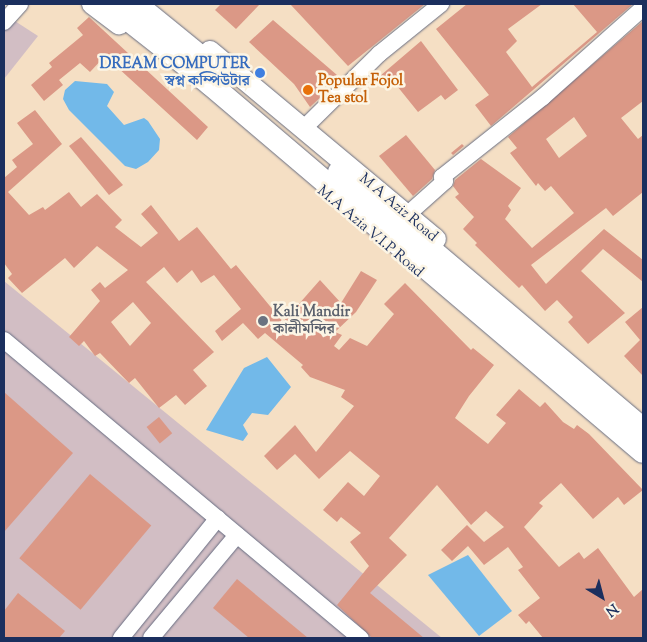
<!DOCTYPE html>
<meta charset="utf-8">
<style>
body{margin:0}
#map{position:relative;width:647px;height:642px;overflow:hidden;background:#f5dfc4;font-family:"Sorts Mill Goudy","Noto Serif Bengali",serif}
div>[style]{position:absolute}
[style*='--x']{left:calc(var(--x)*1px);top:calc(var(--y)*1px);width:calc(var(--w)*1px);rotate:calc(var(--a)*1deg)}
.industrial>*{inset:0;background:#d2bec4}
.water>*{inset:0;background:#72b9e9}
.building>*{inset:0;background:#db9886;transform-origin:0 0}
.roads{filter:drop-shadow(0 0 1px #676d82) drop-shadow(0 0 1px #676d82)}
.minor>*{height:16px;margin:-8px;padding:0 8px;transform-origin:8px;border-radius:8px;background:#fff}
.major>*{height:20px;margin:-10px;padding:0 10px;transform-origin:10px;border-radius:10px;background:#fff}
.highway>*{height:22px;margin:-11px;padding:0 11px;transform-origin:11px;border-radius:11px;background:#fff}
.dots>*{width:14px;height:14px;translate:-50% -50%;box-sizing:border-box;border:2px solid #fcf5e5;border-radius:50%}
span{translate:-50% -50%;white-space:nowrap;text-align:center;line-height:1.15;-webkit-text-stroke:5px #fcf5e5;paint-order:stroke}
.shop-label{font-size:15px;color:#366cbe;font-weight:700}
.right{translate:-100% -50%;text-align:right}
.food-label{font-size:15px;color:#c56008;font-weight:700}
.left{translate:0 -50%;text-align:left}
.street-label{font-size:15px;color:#1b2f5e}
.worship-label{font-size:15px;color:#5b616d;font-weight:700}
.frame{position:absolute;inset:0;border:5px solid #1b2f5e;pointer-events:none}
.north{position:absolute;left:577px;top:572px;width:50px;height:50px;-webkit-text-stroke:4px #fcf5e5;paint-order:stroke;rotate:143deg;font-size:14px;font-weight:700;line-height:20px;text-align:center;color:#1b2f5e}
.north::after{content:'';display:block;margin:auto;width:18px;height:22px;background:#1b2f5e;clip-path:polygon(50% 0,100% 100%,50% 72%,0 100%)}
</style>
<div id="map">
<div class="industrial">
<i style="clip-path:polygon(4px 14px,38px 36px,4px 79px)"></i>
<i style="clip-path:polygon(4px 281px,442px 638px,4px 638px)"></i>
</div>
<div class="water">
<i style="clip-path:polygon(75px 81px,107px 84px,114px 92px,107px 106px,124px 125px,144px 118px,148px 121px,160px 139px,159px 150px,148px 162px,136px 169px,125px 166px,69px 110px,63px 99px,65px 90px)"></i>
<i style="clip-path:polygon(267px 357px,291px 387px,268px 415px,252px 413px,243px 425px,248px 434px,243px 441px,206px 430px,244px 368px)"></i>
<i style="clip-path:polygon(468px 555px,512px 611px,479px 636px,428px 575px)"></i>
</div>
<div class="building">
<i style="clip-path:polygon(221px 4px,260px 4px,236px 29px,215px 10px)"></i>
<i style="clip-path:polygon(290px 4px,425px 4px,348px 66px)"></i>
<i style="clip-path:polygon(467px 4px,542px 4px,508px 29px,517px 41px,506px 52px,532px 87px,597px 32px,573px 4px,633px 4px,491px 126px,475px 105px,489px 95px,436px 29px)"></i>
<i style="clip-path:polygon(89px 17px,208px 127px,197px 140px,105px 56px,90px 72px,80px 63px,59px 80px,63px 85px,44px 101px,31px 85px,52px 67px,49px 63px,83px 35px,77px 28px)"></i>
<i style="clip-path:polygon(273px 20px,337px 75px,319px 89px,324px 94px,310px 107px,294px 84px,249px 42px)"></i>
<i style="clip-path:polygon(evenodd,643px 21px,643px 101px,621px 118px,638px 139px,643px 135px,643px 192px,613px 216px,606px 208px,531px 265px,546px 284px,604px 229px,643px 260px,643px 282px,603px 249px,581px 271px,625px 313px,588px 344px,568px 322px,573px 317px,557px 300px,545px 311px,522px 285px,519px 288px,475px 245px,477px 243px,463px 229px,474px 217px,455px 197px,459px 194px,453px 186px,455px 180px,481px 159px,521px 188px,508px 206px,511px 210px,505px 219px,532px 248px,574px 213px,551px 186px,545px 191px,538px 183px,536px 186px,510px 153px,517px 148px,508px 137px,643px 21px,574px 117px,587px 136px,559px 158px,546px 139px,574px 117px)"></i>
<i style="clip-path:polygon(421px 41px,458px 90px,445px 100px,441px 95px,418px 112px,393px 81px,387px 85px,380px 76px)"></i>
<i style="clip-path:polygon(evenodd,35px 110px,62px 144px,8px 192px,29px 215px,43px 207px,45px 210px,69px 192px,81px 207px,97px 194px,122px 220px,115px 227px,141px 247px,158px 233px,141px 214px,151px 205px,179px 241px,197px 227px,231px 269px,236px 265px,283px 322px,320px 280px,341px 303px,361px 271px,377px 280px,356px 312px,335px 332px,342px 335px,334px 346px,339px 350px,350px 338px,367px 346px,394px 314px,384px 304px,405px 283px,471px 350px,473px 348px,494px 365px,469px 396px,455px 418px,488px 444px,506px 423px,496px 415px,519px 389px,540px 407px,545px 402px,563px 422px,574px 429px,577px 425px,589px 434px,643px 490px,624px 505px,618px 497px,593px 519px,561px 483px,539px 503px,543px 506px,524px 527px,559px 567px,579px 552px,584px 559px,598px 548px,634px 597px,643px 589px,643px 638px,543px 638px,529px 621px,526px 624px,518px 615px,540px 598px,518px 570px,523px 567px,508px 547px,484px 565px,468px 546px,452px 561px,441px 550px,467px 525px,484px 542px,504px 527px,486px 511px,471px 525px,437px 485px,389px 538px,407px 555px,370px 593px,424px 638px,371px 637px,337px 605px,369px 566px,350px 542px,361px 533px,341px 517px,337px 522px,323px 510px,348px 482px,364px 496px,380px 476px,350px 451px,319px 479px,295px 454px,277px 470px,264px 456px,295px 425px,316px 452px,354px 406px,341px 397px,345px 390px,310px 377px,301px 367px,303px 365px,265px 333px,258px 339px,243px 323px,222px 341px,215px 331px,241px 309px,214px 275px,201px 283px,192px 270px,177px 283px,164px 267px,146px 282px,214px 352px,193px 370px,207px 386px,185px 405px,176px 395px,159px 408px,135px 378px,129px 383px,100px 353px,95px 356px,84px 341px,79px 346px,69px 337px,100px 301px,91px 290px,100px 282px,105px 288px,128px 270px,97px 246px,74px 268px,65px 258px,22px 293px,8px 278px,12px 274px,4px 263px,4px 178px,17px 167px,12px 160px,33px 144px,17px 123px,35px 110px,133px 302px,151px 323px,130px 346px,111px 322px,133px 302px)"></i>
<i style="clip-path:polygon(406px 135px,435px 170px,432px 179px,413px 196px,379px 156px)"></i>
<i style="clip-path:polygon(81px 137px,123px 185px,109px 195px,69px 146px)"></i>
<i style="clip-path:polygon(462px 144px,464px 146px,447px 160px,453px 155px,451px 153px)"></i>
<i style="clip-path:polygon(643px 307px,643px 376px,624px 356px,640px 340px,625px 322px)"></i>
<i style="clip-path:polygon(4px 392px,73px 453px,4px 532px)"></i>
<i style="left:159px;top:417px;width:21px;height:16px;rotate:51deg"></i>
<i style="left:90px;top:474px;width:80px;height:110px;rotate:40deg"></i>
<i style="clip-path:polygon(237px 579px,308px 638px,249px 638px,213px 608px)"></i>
<i style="clip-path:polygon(18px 593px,65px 631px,59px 638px,4px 638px,4px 611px)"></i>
</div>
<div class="roads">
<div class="minor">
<i style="--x:4;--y:22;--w:24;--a:-48"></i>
<i style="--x:303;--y:129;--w:107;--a:-44.6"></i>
<i style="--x:379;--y:54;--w:80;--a:-38.9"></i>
<i style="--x:407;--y:215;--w:51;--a:-41.8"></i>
<i style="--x:445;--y:181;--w:5;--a:-127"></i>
<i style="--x:442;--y:177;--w:129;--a:-38.4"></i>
<i style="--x:543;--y:97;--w:134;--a:-41.7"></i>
<i style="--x:4;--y:340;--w:465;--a:39.9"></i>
<i style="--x:121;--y:638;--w:154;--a:-51.1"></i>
<i style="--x:151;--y:638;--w:134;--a:-50.1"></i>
</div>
<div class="major">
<i style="--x:92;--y:4;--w:34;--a:37"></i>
<i style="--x:210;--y:51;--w:294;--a:39.8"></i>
</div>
<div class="highway">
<i style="--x:108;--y:4;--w:130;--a:38.1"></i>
<i style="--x:210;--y:84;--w:568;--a:40.36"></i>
<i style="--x:136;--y:4;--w:109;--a:39.1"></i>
<i style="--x:339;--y:172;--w:398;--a:40.2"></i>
</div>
</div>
<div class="dots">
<i style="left:260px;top:73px;background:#3f7fe0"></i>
<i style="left:308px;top:90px;background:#e8710a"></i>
<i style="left:263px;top:321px;background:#6b7280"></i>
</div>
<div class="shop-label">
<span class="right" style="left:250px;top:73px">DREAM COMPUTER<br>স্বপ্ন কম্পিউটার</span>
</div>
<div class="food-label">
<span class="left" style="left:318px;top:90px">Popular Fojol<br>Tea stol</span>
</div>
<div class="street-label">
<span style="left:398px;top:208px;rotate:40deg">M A Aziz Road</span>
<span style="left:370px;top:232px;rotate:40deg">M.A Azia V.I.P Road</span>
</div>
<div class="worship-label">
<span class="left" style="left:273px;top:321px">Kali Mandir<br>কালীমন্দির</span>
</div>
<div class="frame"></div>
<div class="north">N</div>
</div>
